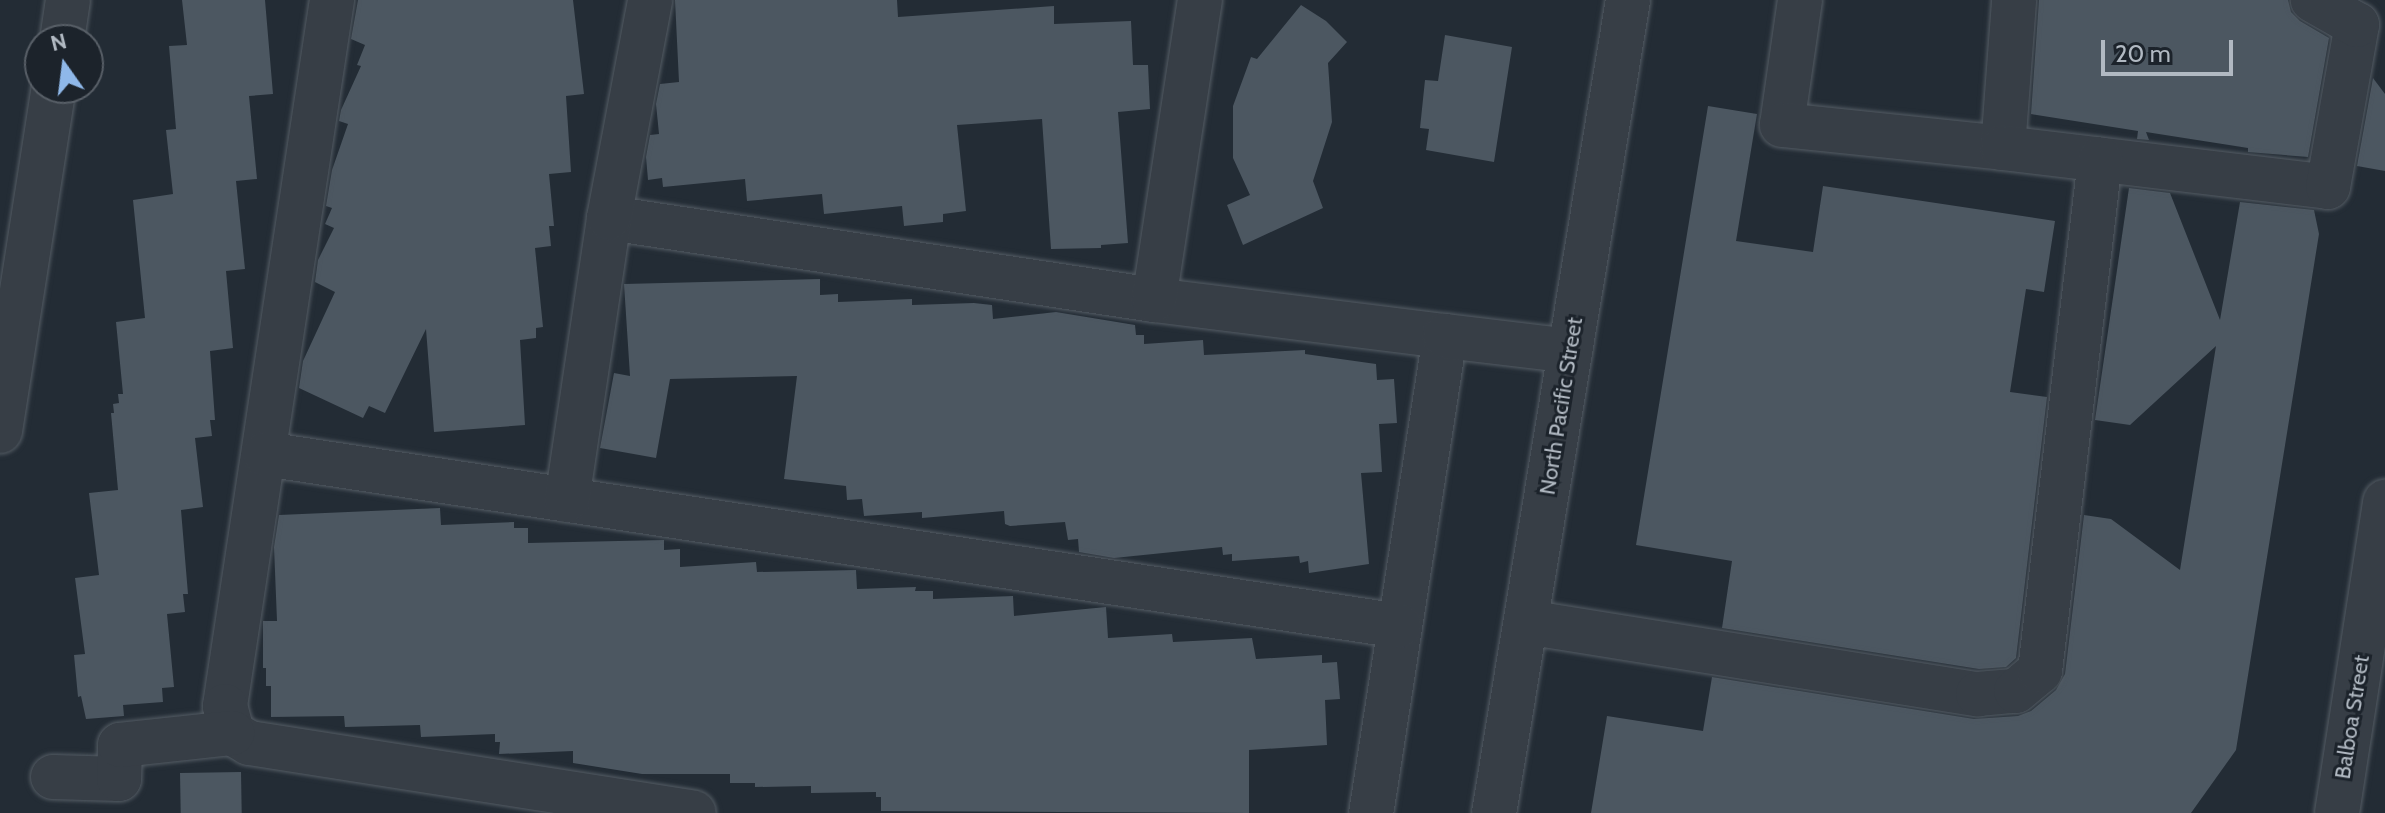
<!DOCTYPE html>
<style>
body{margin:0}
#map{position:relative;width:2385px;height:813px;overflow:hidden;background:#232c35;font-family:Cabin,sans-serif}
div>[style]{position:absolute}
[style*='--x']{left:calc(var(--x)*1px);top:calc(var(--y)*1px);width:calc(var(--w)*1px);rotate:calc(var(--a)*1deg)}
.building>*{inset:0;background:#4c5761;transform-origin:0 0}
.roads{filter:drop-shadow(0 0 2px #545c64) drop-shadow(0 0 2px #545c64)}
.minor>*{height:44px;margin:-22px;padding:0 22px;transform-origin:22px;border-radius:22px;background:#373e46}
span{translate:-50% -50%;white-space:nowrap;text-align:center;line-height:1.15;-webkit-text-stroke:6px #1c232b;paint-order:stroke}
.street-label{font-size:22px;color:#b1b9c2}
.north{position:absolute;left:24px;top:24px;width:80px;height:80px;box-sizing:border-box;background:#1c232b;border:2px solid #585f67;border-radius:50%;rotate:346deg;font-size:22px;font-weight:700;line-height:32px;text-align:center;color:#b1b9c2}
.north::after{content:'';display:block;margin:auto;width:28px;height:36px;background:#8fb8e9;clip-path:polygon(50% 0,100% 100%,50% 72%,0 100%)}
.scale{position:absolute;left:2101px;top:40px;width:132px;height:36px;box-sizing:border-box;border:4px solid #b1b9c2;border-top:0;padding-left:10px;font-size:24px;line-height:28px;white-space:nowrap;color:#b1b9c2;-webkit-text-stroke:6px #1c232b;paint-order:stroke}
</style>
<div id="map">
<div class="building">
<i style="clip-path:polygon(182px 0,265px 0,273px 94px,249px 96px,257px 179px,236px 181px,245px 269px,226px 271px,233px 348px,210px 351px,215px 420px,210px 420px,212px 436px,195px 438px,203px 507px,181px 510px,188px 594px,183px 594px,185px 612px,167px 614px,174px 687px,162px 688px,163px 702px,123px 705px,124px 716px,86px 719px,81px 696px,78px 697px,74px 655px,85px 654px,75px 578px,99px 575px,89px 493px,118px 490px,111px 413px,114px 413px,113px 404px,119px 403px,118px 394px,123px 394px,116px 322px,145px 318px,133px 200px,173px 194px,166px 130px,176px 129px,169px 46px,187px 45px)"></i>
<i style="clip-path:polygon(358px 0,573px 0,584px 94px,566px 96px,571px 172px,549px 174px,554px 226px,549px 226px,551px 246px,535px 248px,543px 327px,536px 328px,536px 338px,520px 340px,525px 425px,434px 432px,426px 329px,385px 413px,369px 406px,363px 418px,299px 388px,303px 361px,335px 292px,315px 282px,318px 260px,334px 228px,325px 224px,332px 208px,326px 206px,332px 170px,348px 124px,339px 121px,341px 110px,361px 66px,357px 65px,365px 45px,351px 39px)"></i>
<i style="clip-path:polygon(675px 0,897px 0,898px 17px,1054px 6px,1054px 24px,1131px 21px,1133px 65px,1148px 65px,1150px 109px,1118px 112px,1128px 243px,1101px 245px,1101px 248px,1051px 249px,1042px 119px,957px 125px,966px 211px,943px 214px,943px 222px,904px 226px,902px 206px,824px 214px,822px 194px,747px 201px,745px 179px,663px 187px,662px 178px,648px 180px,646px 157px,650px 135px,659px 134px,656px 104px,660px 84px,679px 82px)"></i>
<i style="clip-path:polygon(2039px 0,2288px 0,2291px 12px,2300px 21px,2329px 38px,2308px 157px,2248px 152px,2248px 148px,2146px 132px,2149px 140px,2137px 139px,2138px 131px,2031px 114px)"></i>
<i style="clip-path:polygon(1301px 5px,1326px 21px,1347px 42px,1328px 63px,1332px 122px,1313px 181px,1323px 208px,1243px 245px,1227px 205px,1250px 195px,1233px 158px,1233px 106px,1251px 57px,1257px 59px)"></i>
<i style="clip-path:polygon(1445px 35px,1512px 47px,1494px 162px,1426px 150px,1429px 129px,1420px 128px,1425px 80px,1438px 81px)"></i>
<i style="clip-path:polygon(2373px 78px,2385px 94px,2385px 171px,2357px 166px)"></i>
<i style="clip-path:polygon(1708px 106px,1757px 114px,1736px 241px,1813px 252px,1823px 186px,2055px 221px,2044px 292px,2026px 289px,2010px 392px,2047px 397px,2016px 658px,2006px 667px,1979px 669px,1722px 628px,1732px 561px,1636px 545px)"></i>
<i style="clip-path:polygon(2129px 188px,2170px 193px,2220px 320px,2240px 202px,2314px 210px,2319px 234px,2236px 750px,2191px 813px,1591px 813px,1607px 716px,1703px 731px,1712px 677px,1974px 719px,2018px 716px,2031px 711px,2056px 690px,2065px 674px,2084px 515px,2111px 519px,2180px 570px,2216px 346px,2130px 425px,2095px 420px)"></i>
<i style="clip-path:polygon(820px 279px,820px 295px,838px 294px,838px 302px,912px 299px,912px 305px,974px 303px,992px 305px,993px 319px,1056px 312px,1135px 325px,1136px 335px,1144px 335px,1144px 344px,1203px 340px,1204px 355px,1305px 350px,1305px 354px,1376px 364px,1377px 380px,1394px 379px,1397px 423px,1379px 424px,1382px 472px,1361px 473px,1369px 564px,1309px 573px,1308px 561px,1300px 563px,1299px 556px,1232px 561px,1232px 554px,1223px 555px,1222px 547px,1114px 558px,1079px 552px,1078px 539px,1068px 540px,1065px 522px,1010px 526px,1005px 524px,1004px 511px,922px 518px,922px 512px,864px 516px,862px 499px,847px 500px,846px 486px,784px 479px,797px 376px,670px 379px,656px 458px,600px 448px,614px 373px,630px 376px,624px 284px)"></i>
<i style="clip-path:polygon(440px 508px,441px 525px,514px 522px,514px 528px,528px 528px,528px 543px,664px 540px,664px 550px,680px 549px,680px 567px,756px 562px,757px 572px,856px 570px,857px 589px,916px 587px,915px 591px,933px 591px,933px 599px,1013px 596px,1014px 616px,1106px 607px,1108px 638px,1172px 634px,1173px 642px,1252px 638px,1256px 659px,1322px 655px,1322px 663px,1337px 662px,1340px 699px,1325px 700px,1327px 745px,1249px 750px,1249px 813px,881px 811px,881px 797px,876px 797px,876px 792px,811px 793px,811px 786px,755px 787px,755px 783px,730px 783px,730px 774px,642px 774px,573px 763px,573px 751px,499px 754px,500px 742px,495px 742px,495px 734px,421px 737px,420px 725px,345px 727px,344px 716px,271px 717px,271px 686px,266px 686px,266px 668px,263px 668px,263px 621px,277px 621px,274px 547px,279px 515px)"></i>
<i style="left:241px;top:772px;width:41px;height:61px;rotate:89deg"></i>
</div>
<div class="roads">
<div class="minor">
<i style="--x:332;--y:0;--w:714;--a:98.62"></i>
<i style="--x:225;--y:706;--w:28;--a:75"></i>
<i style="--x:232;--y:733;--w:20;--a:30"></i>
<i style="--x:249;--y:743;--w:450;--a:8.9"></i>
<i style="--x:1800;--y:0;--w:126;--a:98.2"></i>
<i style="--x:1782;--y:125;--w:222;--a:5.9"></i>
<i style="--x:2003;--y:148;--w:148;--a:-85.7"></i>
<i style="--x:62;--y:40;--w:40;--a:-81.5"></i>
<i style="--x:2003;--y:148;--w:327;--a:6.8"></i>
<i style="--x:2328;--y:187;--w:165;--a:-79.9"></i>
<i style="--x:2357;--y:25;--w:51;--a:-150.4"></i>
<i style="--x:609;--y:218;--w:551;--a:8.56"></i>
<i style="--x:1154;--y:300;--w:293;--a:7.1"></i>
<i style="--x:1445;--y:336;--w:483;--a:98.8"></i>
<i style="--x:1154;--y:300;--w:304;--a:-81.3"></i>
<i style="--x:1445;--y:336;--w:126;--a:6.8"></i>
<i style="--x:0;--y:431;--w:347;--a:-81.1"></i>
<i style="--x:265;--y:454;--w:1147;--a:8.62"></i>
<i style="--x:567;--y:500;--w:285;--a:-81.5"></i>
<i style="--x:609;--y:218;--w:222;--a:-79.3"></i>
<i style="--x:1526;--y:622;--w:458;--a:9.1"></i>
<i style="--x:1978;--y:694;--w:38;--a:-5"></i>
<i style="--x:2016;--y:691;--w:31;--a:-40"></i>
<i style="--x:2040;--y:671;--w:515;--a:-83.3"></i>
<i style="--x:53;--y:777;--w:66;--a:1.7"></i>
<i style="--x:119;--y:779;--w:34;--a:-88"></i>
<i style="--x:120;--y:745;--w:113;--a:-6.1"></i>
<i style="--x:1494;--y:813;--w:824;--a:-80.64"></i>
<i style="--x:2337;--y:813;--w:315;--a:-81.2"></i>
</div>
</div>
<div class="street-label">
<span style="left:1561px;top:406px;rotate:-81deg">North Pacific Street</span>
<span style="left:2352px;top:717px;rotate:-81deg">Balboa Street</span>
</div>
<div class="north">N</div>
<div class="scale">20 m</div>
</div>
